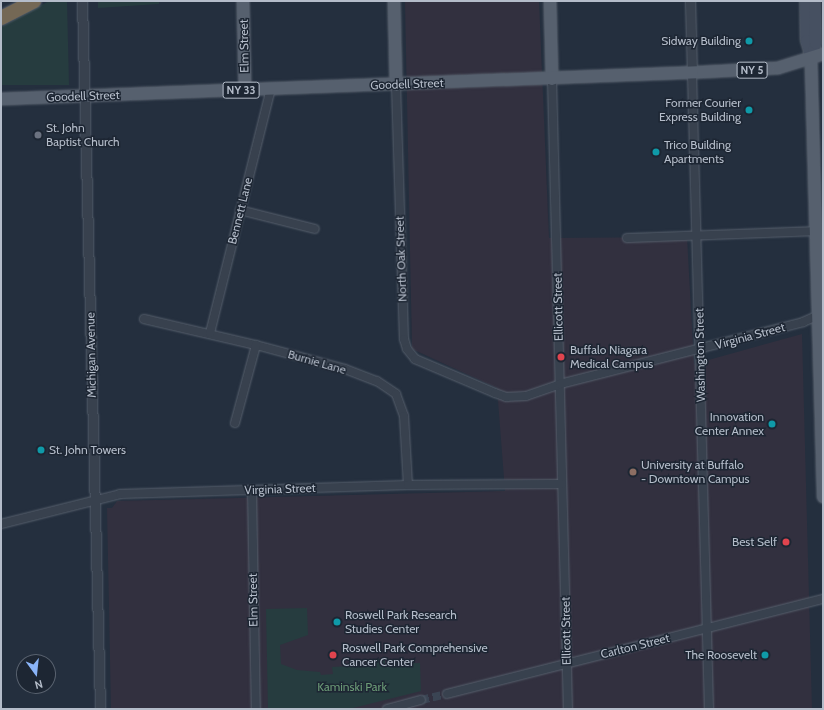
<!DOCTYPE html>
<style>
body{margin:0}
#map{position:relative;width:824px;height:710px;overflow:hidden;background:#242f3e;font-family:Cabin,sans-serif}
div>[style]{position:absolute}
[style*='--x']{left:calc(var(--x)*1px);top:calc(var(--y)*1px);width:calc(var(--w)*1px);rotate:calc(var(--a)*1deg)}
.medical>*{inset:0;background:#32303f}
.green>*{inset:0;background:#263c3f}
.minor-tunnel>*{height:8px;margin-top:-4px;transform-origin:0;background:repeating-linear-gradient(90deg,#3a4453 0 8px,transparent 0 12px)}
.roads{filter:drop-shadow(0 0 1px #565f6c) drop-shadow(0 0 1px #565f6c)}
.minor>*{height:8px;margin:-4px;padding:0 4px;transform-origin:4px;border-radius:4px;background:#38414e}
.tertiary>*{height:9px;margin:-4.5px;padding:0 4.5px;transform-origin:4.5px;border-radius:4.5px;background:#38414e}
.secondary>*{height:11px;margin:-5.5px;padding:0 5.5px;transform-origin:5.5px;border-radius:5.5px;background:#465061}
.primary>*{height:12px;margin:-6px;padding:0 6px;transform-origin:6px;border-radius:6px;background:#56606e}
.motorway>*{height:14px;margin:-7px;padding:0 7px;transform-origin:7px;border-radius:7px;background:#746855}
.dots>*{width:11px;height:11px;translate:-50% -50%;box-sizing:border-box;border:2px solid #1d2633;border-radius:50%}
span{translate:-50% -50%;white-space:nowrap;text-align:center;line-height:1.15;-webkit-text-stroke:3px #1d2633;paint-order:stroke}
.shield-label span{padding:1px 3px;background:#1d2633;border:1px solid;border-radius:3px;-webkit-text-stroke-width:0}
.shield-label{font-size:11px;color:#b4bcc9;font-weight:700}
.poi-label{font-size:12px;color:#b4bcc9}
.right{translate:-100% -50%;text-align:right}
.left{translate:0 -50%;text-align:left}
.street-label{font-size:12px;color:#b4bcc9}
.park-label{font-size:12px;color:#6b9a76}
.frame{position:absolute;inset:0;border:2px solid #b4bcc9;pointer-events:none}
.north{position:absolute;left:16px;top:654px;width:40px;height:40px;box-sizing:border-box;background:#1d2633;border:1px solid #59626f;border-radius:50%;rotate:165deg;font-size:11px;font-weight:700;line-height:16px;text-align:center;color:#b4bcc9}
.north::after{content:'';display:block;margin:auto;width:14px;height:18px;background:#8ab4f8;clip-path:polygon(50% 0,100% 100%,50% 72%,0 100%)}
</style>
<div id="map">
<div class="medical">
<i style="clip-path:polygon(405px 1px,539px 1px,549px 238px,687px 237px,694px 364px,802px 334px,812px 709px,111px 709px,107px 508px,112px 508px,117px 501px,505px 491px,497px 388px,412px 349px)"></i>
</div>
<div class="green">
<i style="clip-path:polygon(49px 1px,67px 1px,69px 85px,1px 85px,1px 27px)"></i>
<i style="clip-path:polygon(98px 1px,159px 1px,159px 4px,98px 8px)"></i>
<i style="clip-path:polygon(307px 608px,308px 635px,280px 645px,281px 664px,297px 670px,320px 672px,321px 675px,333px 674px,332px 667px,368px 665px,368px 659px,385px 659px,385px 664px,420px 663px,421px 691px,349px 709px,268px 709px,266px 609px)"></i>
</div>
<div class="minor-tunnel">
<i style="--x:421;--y:700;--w:27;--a:-13"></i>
</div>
<div class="roads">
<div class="minor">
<i style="--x:692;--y:73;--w:636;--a:88.47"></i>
<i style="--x:552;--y:79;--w:630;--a:88.55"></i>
<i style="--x:396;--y:85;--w:254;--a:88.2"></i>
<i style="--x:404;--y:339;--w:10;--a:73"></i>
<i style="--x:407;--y:349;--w:13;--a:51"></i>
<i style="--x:415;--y:359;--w:87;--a:23"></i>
<i style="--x:495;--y:393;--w:12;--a:20"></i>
<i style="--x:506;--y:397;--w:20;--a:-3"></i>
<i style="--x:526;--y:396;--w:36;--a:-19"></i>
<i style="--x:560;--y:384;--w:251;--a:-14.3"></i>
<i style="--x:803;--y:322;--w:20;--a:-24"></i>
<i style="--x:240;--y:210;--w:77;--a:14.2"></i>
<i style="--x:627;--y:238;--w:188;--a:-2.1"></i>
<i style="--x:144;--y:319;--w:115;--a:13.1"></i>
<i style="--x:256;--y:345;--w:92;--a:15.1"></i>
<i style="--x:345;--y:369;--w:34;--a:21"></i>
<i style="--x:377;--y:381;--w:23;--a:34"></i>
<i style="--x:396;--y:394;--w:23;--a:70"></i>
<i style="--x:404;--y:416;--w:69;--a:86.7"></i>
<i style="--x:210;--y:333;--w:252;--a:-76"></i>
<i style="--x:235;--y:423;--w:81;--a:-74.9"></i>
<i style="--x:252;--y:490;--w:219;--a:89"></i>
<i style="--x:1;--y:524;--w:123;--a:-14.1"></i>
<i style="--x:120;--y:494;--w:288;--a:-1.8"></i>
<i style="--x:408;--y:485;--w:154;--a:-0.4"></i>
<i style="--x:447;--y:694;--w:388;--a:-14.2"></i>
<i style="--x:387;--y:709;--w:35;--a:-15"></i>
</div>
<div class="tertiary">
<i style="--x:82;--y:1;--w:708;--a:88.54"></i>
<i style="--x:690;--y:1;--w:72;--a:88.4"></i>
</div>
<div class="secondary">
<i style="--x:805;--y:1;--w:39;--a:89"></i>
<i style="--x:806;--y:40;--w:20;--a:75"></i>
<i style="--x:811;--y:59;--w:16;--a:-76"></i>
<i style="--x:815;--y:43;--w:42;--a:-91.4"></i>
</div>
<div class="primary">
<i style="--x:243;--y:1;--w:89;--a:88.7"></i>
<i style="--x:394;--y:1;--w:84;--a:88.6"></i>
<i style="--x:550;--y:1;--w:78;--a:88.5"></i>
<i style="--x:811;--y:59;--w:438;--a:88.4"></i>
<i style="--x:1;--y:99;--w:703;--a:-2.2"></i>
<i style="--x:703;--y:72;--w:75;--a:-3.1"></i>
<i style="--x:778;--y:68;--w:47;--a:-17.3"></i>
</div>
<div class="motorway">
<i style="--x:1;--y:18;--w:37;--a:-27"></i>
</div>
</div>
<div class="dots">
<i style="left:749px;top:41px;background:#0f9aa8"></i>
<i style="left:749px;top:110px;background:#0f9aa8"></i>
<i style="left:38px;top:135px;background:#6b7280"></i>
<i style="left:656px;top:152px;background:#0f9aa8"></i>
<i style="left:561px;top:357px;background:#e0444e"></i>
<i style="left:772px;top:424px;background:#0f9aa8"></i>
<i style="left:41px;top:450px;background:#0f9aa8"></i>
<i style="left:633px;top:472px;background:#8d6e63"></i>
<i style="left:786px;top:542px;background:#e0444e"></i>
<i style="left:337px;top:622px;background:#0f9aa8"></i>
<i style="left:333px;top:655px;background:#e0444e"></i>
<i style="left:765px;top:655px;background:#0f9aa8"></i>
</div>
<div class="shield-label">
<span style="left:752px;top:70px">NY 5</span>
<span style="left:241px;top:90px">NY 33</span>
</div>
<div class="poi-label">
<span class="right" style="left:741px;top:41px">Sidway Building</span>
<span class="right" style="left:741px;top:110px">Former Courier<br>Express Building</span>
<span class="left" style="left:46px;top:135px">St. John<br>Baptist Church</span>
<span class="left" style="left:664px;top:152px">Trico Building<br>Apartments</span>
<span class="left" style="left:570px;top:357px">Buffalo Niagara<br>Medical Campus</span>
<span class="right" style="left:764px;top:424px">Innovation<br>Center Annex</span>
<span class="left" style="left:49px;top:450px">St. John Towers</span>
<span class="left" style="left:641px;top:472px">University at Buffalo<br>- Downtown Campus</span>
<span class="right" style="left:777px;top:542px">Best Self</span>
<span class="left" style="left:345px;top:622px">Roswell Park Research<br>Studies Center</span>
<span class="left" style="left:342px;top:655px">Roswell Park Comprehensive<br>Cancer Center</span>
<span class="right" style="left:757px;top:655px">The Roosevelt</span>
</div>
<div class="street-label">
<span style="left:244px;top:46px;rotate:-91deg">Elm Street</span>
<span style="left:407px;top:84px;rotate:-2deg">Goodell Street</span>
<span style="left:83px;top:96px;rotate:-2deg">Goodell Street</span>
<span style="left:240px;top:211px;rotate:-76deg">Bennett Lane</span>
<span style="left:401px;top:259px;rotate:-92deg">North Oak Street</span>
<span style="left:558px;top:307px;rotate:-91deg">Ellicott Street</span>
<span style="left:750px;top:336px;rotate:-15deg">Virginia Street</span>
<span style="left:91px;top:355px;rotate:-91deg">Michigan Avenue</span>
<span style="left:700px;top:355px;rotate:-91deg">Washington Street</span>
<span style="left:317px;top:362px;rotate:16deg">Burnie Lane</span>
<span style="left:280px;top:489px;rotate:-2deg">Virginia Street</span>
<span style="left:253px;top:600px;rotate:-91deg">Elm Street</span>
<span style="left:566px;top:631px;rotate:-91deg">Ellicott Street</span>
<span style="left:635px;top:646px;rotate:-14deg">Carlton Street</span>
</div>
<div class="park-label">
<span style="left:352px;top:687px">Kaminski Park</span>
</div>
<div class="frame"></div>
<div class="north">N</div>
</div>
